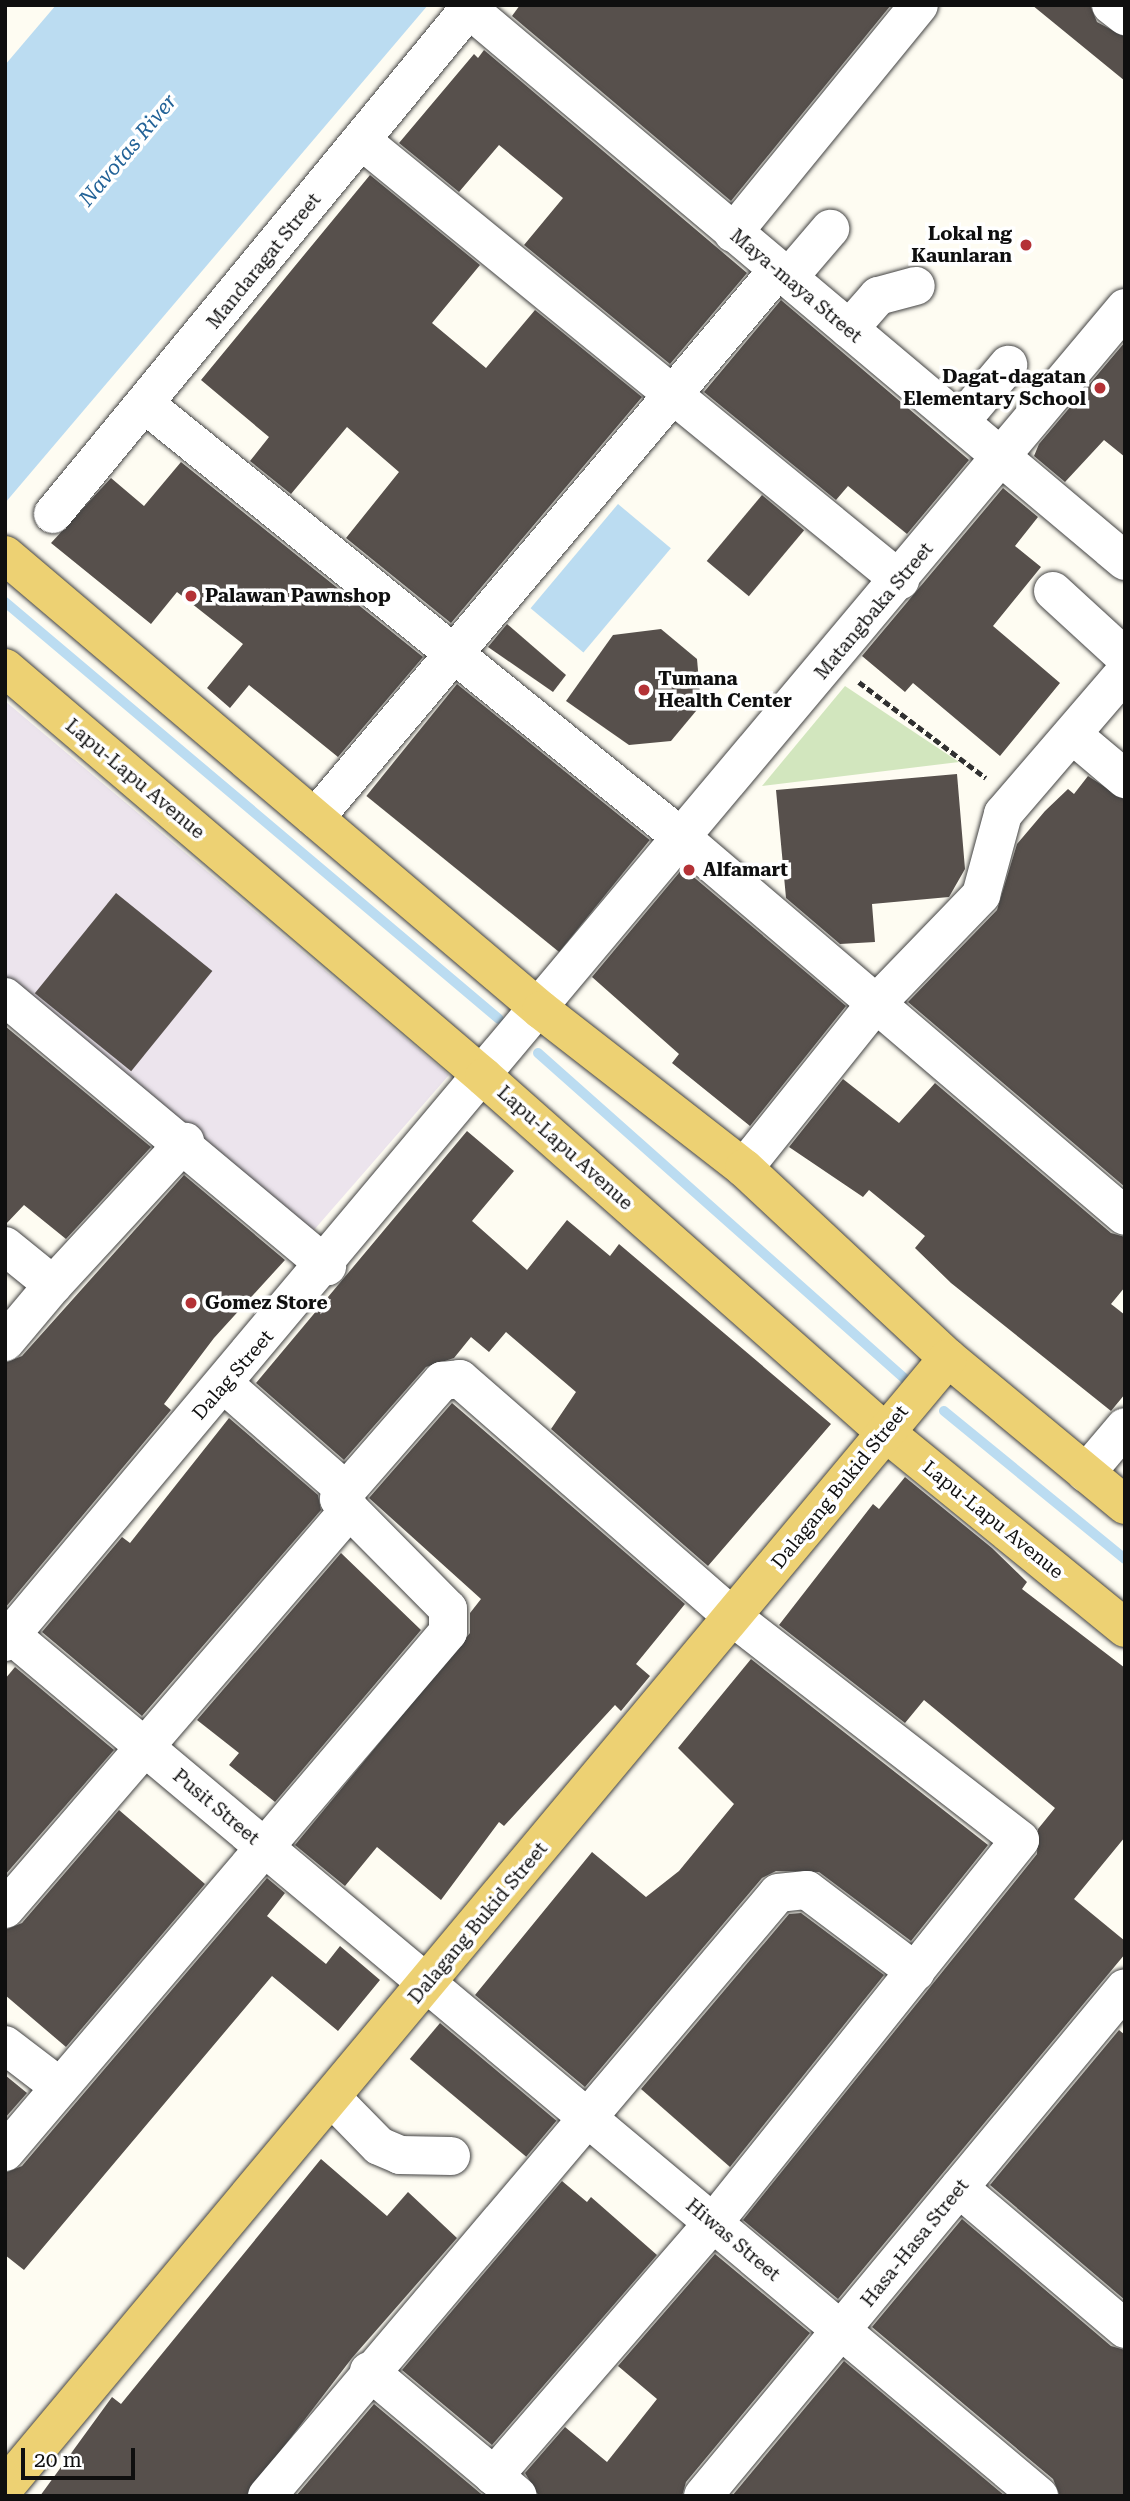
<!DOCTYPE html>
<style>
body{margin:0}
#map{position:relative;width:1130px;height:2501px;overflow:hidden;background:#fefcf2;font-family:"Roboto Serif",serif}
div>[style]{position:absolute}
[style*='--x']{left:calc(var(--x)*1px);top:calc(var(--y)*1px);width:calc(var(--w)*1px);rotate:calc(var(--a)*1deg)}
.industrial>*{inset:0;background:#ece4ed}
.green>*{inset:0;background:#d2e6be}
.water>*{inset:0;background:#bbdcf1;transform-origin:0 0}
.stream>*{height:10px;margin:-5px;padding:0 5px;transform-origin:5px;border-radius:5px;background:#bbdcf1}
.building>*{inset:0;background:#57504c;transform-origin:0 0}
.path>*{height:4.5px;margin-top:-2.25px;transform-origin:0;background:repeating-linear-gradient(90deg,#313131 0 7px,transparent 0 10.5px)}
.roads{filter:drop-shadow(0 0 2px #424242) drop-shadow(0 0 2px #424242)}
.minor>*{height:38px;margin:-19px;padding:0 19px;transform-origin:19px;border-radius:19px;background:#fff}
.major>*{height:38px;margin:-19px;padding:0 19px;transform-origin:19px;border-radius:19px;background:#edd173}
.dots>*{width:19px;height:19px;translate:-50% -50%;box-sizing:border-box;border:4px solid #fff;border-radius:50%}
span{translate:-50% -50%;white-space:nowrap;text-align:center;line-height:1.15;-webkit-text-stroke:7px #fff;paint-order:stroke}
.poi-label{font-size:19px;color:#0f0f0f;font-weight:700}
.right{translate:-100% -50%;text-align:right}
.left{translate:0 -50%;text-align:left}
.street-label{font-size:19px;color:#0f0f0f}
.water-label{font-size:21px;color:#226297;font-style:italic}
.frame{position:absolute;inset:0;border:7px solid #0f0f0f;pointer-events:none}
.scale{position:absolute;left:21px;top:2448px;width:114px;height:32px;box-sizing:border-box;border:4px solid #0f0f0f;border-top:0;padding-left:9px;font-size:21px;line-height:24px;white-space:nowrap;color:#0f0f0f;-webkit-text-stroke:5px #fff;paint-order:stroke}
</style>
<div id="map">
<div class="industrial">
<i style="clip-path:polygon(5px 701px,449px 1075px,307px 1238px,5px 983px)"></i>
</div>
<div class="green">
<i style="clip-path:polygon(845px 686px,959px 762px,762px 786px)"></i>
</div>
<div class="water">
<i style="clip-path:polygon(56px 5px,428px 5px,5px 503px,5px 65px)"></i>
<i style="left:618px;top:504px;width:69px;height:136px;rotate:40deg"></i>
</div>
<div class="stream">
<i style="--x:5;--y:602;--w:646;--a:40.17"></i>
<i style="--x:538;--y:1053;--w:492;--a:41.6"></i>
<i style="--x:944;--y:1411;--w:234;--a:39.3"></i>
</div>
<div class="building">
<i style="clip-path:polygon(520px 5px,891px 5px,731px 201px,512px 16px)"></i>
<i style="clip-path:polygon(1032px 5px,1090px 5px,1097px 22px,1125px 37px,1125px 81px)"></i>
<i style="clip-path:polygon(484px 50px,747px 273px,670px 364px,524px 245px,563px 198px,499px 145px,459px 192px,399px 143px,474px 54px,478px 58px)"></i>
<i style="clip-path:polygon(370px 175px,480px 265px,432px 323px,486px 368px,535px 310px,642px 397px,451px 623px,346px 538px,399px 472px,347px 427px,291px 494px,250px 461px,269px 437px,201px 380px)"></i>
<i style="clip-path:polygon(781px 300px,969px 460px,907px 534px,848px 486px,836px 500px,704px 392px)"></i>
<i style="clip-path:polygon(1125px 342px,1125px 457px,1104px 440px,1065px 482px,1034px 456px,1039px 444px)"></i>
<i style="clip-path:polygon(181px 462px,423px 657px,338px 757px,249px 685px,230px 708px,207px 688px,243px 644px,177px 592px,151px 624px,51px 543px,111px 478px,144px 506px)"></i>
<i style="clip-path:polygon(1003px 488px,1038px 517px,1015px 546px,1041px 567px,993px 626px,1060px 683px,1000px 756px,913px 683px,905px 692px,862px 656px)"></i>
<i style="left:762px;top:495px;width:55px;height:86px;rotate:40deg"></i>
<i style="clip-path:polygon(507px 624px,566px 675px,553px 692px,488px 647px)"></i>
<i style="clip-path:polygon(661px 629px,697px 659px,701px 705px,671px 741px,629px 745px,566px 701px,613px 635px)"></i>
<i style="left:457px;top:684px;width:248px;height:144px;rotate:39deg"></i>
<i style="clip-path:polygon(957px 774px,965px 869px,949px 897px,872px 904px,875px 942px,840px 944px,786px 898px,776px 790px)"></i>
<i style="clip-path:polygon(1088px 776px,1125px 800px,1125px 1187px,908px 1002px,997px 910px,1017px 844px,1045px 811px,1068px 789px,1074px 794px)"></i>
<i style="clip-path:polygon(683px 868px,846px 1006px,750px 1126px,672px 1063px,679px 1054px,592px 977px)"></i>
<i style="left:116px;top:893px;width:124px;height:129px;rotate:39deg"></i>
<i style="clip-path:polygon(5px 1026px,151px 1147px,66px 1239px,24px 1205px,5px 1225px)"></i>
<i style="clip-path:polygon(843px 1079px,899px 1123px,935px 1083px,1111px 1233px,1125px 1237px,1125px 1287px,1111px 1304px,1125px 1315px,1125px 1394px,1111px 1411px,951px 1283px,915px 1248px,925px 1236px,869px 1190px,863px 1197px,789px 1147px)"></i>
<i style="clip-path:polygon(467px 1131px,514px 1171px,472px 1221px,527px 1270px,567px 1220px,610px 1256px,619px 1244px,831px 1424px,708px 1566px,551px 1429px,576px 1392px,506px 1332px,489px 1352px,471px 1337px,454px 1358px,426px 1367px,344px 1460px,256px 1383px)"></i>
<i style="clip-path:polygon(184px 1175px,285px 1260px,214px 1338px,164px 1404px,171px 1410px,5px 1608px,5px 1363px,22px 1356px)"></i>
<i style="clip-path:polygon(452px 1403px,685px 1604px,636px 1664px,650px 1676px,621px 1711px,615px 1705px,504px 1826px,499px 1822px,441px 1900px,377px 1847px,345px 1886px,295px 1845px,470px 1633px,470px 1613px,481px 1599px,369px 1498px)"></i>
<i style="clip-path:polygon(229px 1418px,318px 1495px,321px 1510px,142px 1716px,42px 1632px,122px 1537px,130px 1543px)"></i>
<i style="clip-path:polygon(905px 1477px,992px 1548px,1027px 1582px,1022px 1589px,1125px 1668px,1125px 1837px,1074px 1899px,1125px 1941px,1125px 1954px,838px 2299px,743px 2220px,1037px 1854px,1038px 1829px,1055px 1808px,924px 1700px,905px 1723px,779px 1625px,873px 1504px,879px 1509px)"></i>
<i style="clip-path:polygon(341px 1553px,421px 1630px,275px 1802px,229px 1765px,239px 1753px,197px 1720px)"></i>
<i style="clip-path:polygon(751px 1659px,988px 1845px,911px 1941px,819px 1872px,776px 1871px,762px 1878px,585px 2087px,475px 1995px,592px 1852px,646px 1897px,679px 1871px,734px 1804px,678px 1748px)"></i>
<i style="clip-path:polygon(15px 1667px,114px 1750px,5px 1875px,5px 1679px)"></i>
<i style="clip-path:polygon(119px 1810px,205px 1884px,66px 2047px,5px 1995px,5px 1930px,22px 1923px)"></i>
<i style="clip-path:polygon(267px 1878px,285px 1893px,267px 1916px,326px 1964px,340px 1946px,380px 1980px,338px 2031px,272px 1976px,24px 2270px,5px 2255px,5px 2173px,22px 2166px)"></i>
<i style="clip-path:polygon(801px 1913px,884px 1975px,730px 2167px,641px 2089px,789px 1914px)"></i>
<i style="left:440px;top:2023px;width:152px;height:47px;rotate:40deg"></i>
<i style="clip-path:polygon(1119px 2030px,1125px 2035px,1125px 2300px,990px 2185px)"></i>
<i style="clip-path:polygon(5px 2075px,27px 2093px,5px 2118px)"></i>
<i style="clip-path:polygon(321px 2159px,387px 2216px,408px 2192px,457px 2238px,352px 2358px,246px 2496px,40px 2496px,112px 2397px,121px 2404px)"></i>
<i style="clip-path:polygon(562px 2181px,587px 2202px,591px 2197px,657px 2255px,492px 2445px,402px 2370px)"></i>
<i style="clip-path:polygon(962px 2219px,1111px 2346px,1125px 2350px,1125px 2496px,1060px 2496px,1053px 2479px,872px 2327px)"></i>
<i style="clip-path:polygon(715px 2254px,810px 2333px,686px 2482px,682px 2496px,539px 2496px,525px 2473px,565px 2427px,607px 2462px,657px 2399px,618px 2366px)"></i>
<i style="clip-path:polygon(844px 2361px,1005px 2496px,732px 2496px)"></i>
<i style="clip-path:polygon(374px 2404px,480px 2493px,484px 2496px,296px 2496px)"></i>
</div>
<div class="path">
<i style="--x:859;--y:682;--w:159;--a:37.1"></i>
</div>
<div class="roads">
<div class="minor">
<i style="--x:1111;--y:5;--w:18;--a:38"></i>
<i style="--x:469;--y:9;--w:857;--a:40.08"></i>
<i style="--x:361;--y:140;--w:696;--a:39.23"></i>
<i style="--x:733;--y:233;--w:294;--a:-50.8"></i>
<i style="--x:788;--y:278;--w:65;--a:-49.4"></i>
<i style="--x:849;--y:329;--w:44;--a:-48.7"></i>
<i style="--x:878;--y:296;--w:39;--a:-15"></i>
<i style="--x:146;--y:405;--w:689;--a:38.93"></i>
<i style="--x:682;--y:838;--w:582;--a:40.47"></i>
<i style="--x:960;--y:422;--w:75;--a:-49.9"></i>
<i style="--x:53;--y:514;--w:659;--a:-50.54"></i>
<i style="--x:1053;--y:591;--w:98;--a:42.5"></i>
<i style="--x:1074;--y:736;--w:67;--a:40.1"></i>
<i style="--x:315;--y:818;--w:717;--a:-49.81"></i>
<i style="--x:5;--y:997;--w:420;--a:39.9"></i>
<i style="--x:744;--y:1168;--w:206;--a:-51.3"></i>
<i style="--x:873;--y:1007;--w:156;--a:-46"></i>
<i style="--x:981;--y:895;--w:84;--a:-74.8"></i>
<i style="--x:1003;--y:814;--w:187;--a:-49.3"></i>
<i style="--x:5;--y:1246;--w:62;--a:39.1"></i>
<i style="--x:53;--y:1285;--w:195;--a:-47.3"></i>
<i style="--x:5;--y:1342;--w:75;--a:-49.9"></i>
<i style="--x:225;--y:1385;--w:161;--a:41.2"></i>
<i style="--x:1086;--y:1473;--w:60;--a:-49.7"></i>
<i style="--x:5;--y:1630;--w:1349;--a:39.95"></i>
<i style="--x:5;--y:1642;--w:1742;--a:-49.98"></i>
<i style="--x:5;--y:1909;--w:528;--a:-49.22"></i>
<i style="--x:5;--y:2045;--w:69;--a:37.4"></i>
<i style="--x:332;--y:2098;--w:67;--a:45.6"></i>
<i style="--x:379;--y:2146;--w:23;--a:23"></i>
<i style="--x:400;--y:2155;--w:51;--a:1.1"></i>
<i style="--x:5;--y:2152;--w:683;--a:-49.57"></i>
<i style="--x:448;--y:1632;--w:23;--a:-90"></i>
<i style="--x:448;--y:1609;--w:155;--a:-134.7"></i>
<i style="--x:339;--y:1499;--w:157;--a:-48.9"></i>
<i style="--x:442;--y:1381;--w:18;--a:-6"></i>
<i style="--x:460;--y:1379;--w:364;--a:41.1"></i>
<i style="--x:734;--y:1618;--w:362;--a:37.8"></i>
<i style="--x:1020;--y:1840;--w:491;--a:128.7"></i>
<i style="--x:713;--y:2223;--w:335;--a:130.9"></i>
<i style="--x:959;--y:2188;--w:218;--a:40.3"></i>
<i style="--x:369;--y:2371;--w:194;--a:40"></i>
<i style="--x:267;--y:2496;--w:790;--a:-49.72"></i>
<i style="--x:778;--y:1893;--w:29;--a:-6"></i>
<i style="--x:807;--y:1890;--w:136;--a:37"></i>
<i style="--x:703;--y:2496;--w:660;--a:-50.28"></i>
</div>
<div class="major">
<i style="--x:5;--y:555;--w:703;--a:40.33"></i>
<i style="--x:541;--y:1010;--w:257;--a:37.9"></i>
<i style="--x:744;--y:1168;--w:279;--a:43"></i>
<i style="--x:948;--y:1358;--w:230;--a:39.7"></i>
<i style="--x:5;--y:668;--w:630;--a:40.49"></i>
<i style="--x:484;--y:1077;--w:536;--a:41.52"></i>
<i style="--x:885;--y:1432;--w:310;--a:39.2"></i>
<i style="--x:5;--y:2487;--w:1471;--a:-50.13"></i>
</div>
</div>
<div class="dots">
<i style="left:1026px;top:245px;background:#b43236"></i>
<i style="left:1100px;top:388px;background:#b43236"></i>
<i style="left:191px;top:596px;background:#b43236"></i>
<i style="left:644px;top:690px;background:#b43236"></i>
<i style="left:689px;top:870px;background:#b43236"></i>
<i style="left:191px;top:1303px;background:#b43236"></i>
</div>
<div class="poi-label">
<span class="right" style="left:1012px;top:245px">Lokal ng<br>Kaunlaran</span>
<span class="right" style="left:1086px;top:388px">Dagat-dagatan<br>Elementary School</span>
<span class="left" style="left:205px;top:596px">Palawan Pawnshop</span>
<span class="left" style="left:658px;top:690px">Tumana<br>Health Center</span>
<span class="left" style="left:703px;top:870px">Alfamart</span>
<span class="left" style="left:205px;top:1303px">Gomez Store</span>
</div>
<div class="street-label">
<span style="left:264px;top:261px;rotate:-51deg">Mandaragat Street</span>
<span style="left:796px;top:286px;rotate:40deg">Maya-maya Street</span>
<span style="left:874px;top:611px;rotate:-50deg">Matangbaka Street</span>
<span style="left:135px;top:779px;rotate:40deg">Lapu-Lapu Avenue</span>
<span style="left:565px;top:1148px;rotate:42deg">Lapu-Lapu Avenue</span>
<span style="left:233px;top:1375px;rotate:-49deg">Dalag Street</span>
<span style="left:840px;top:1487px;rotate:-51deg">Dalagang Bukid Street</span>
<span style="left:993px;top:1520px;rotate:39deg">Lapu-Lapu Avenue</span>
<span style="left:216px;top:1807px;rotate:40deg">Pusit Street</span>
<span style="left:478px;top:1923px;rotate:-50deg">Dalagang Bukid Street</span>
<span style="left:733px;top:2240px;rotate:40deg">Hiwas Street</span>
<span style="left:915px;top:2243px;rotate:-51deg">Hasa-Hasa Street</span>
</div>
<div class="water-label">
<span style="left:128px;top:150px;rotate:-50deg">Navotas River</span>
</div>
<div class="frame"></div>
<div class="scale">20 m</div>
</div>
